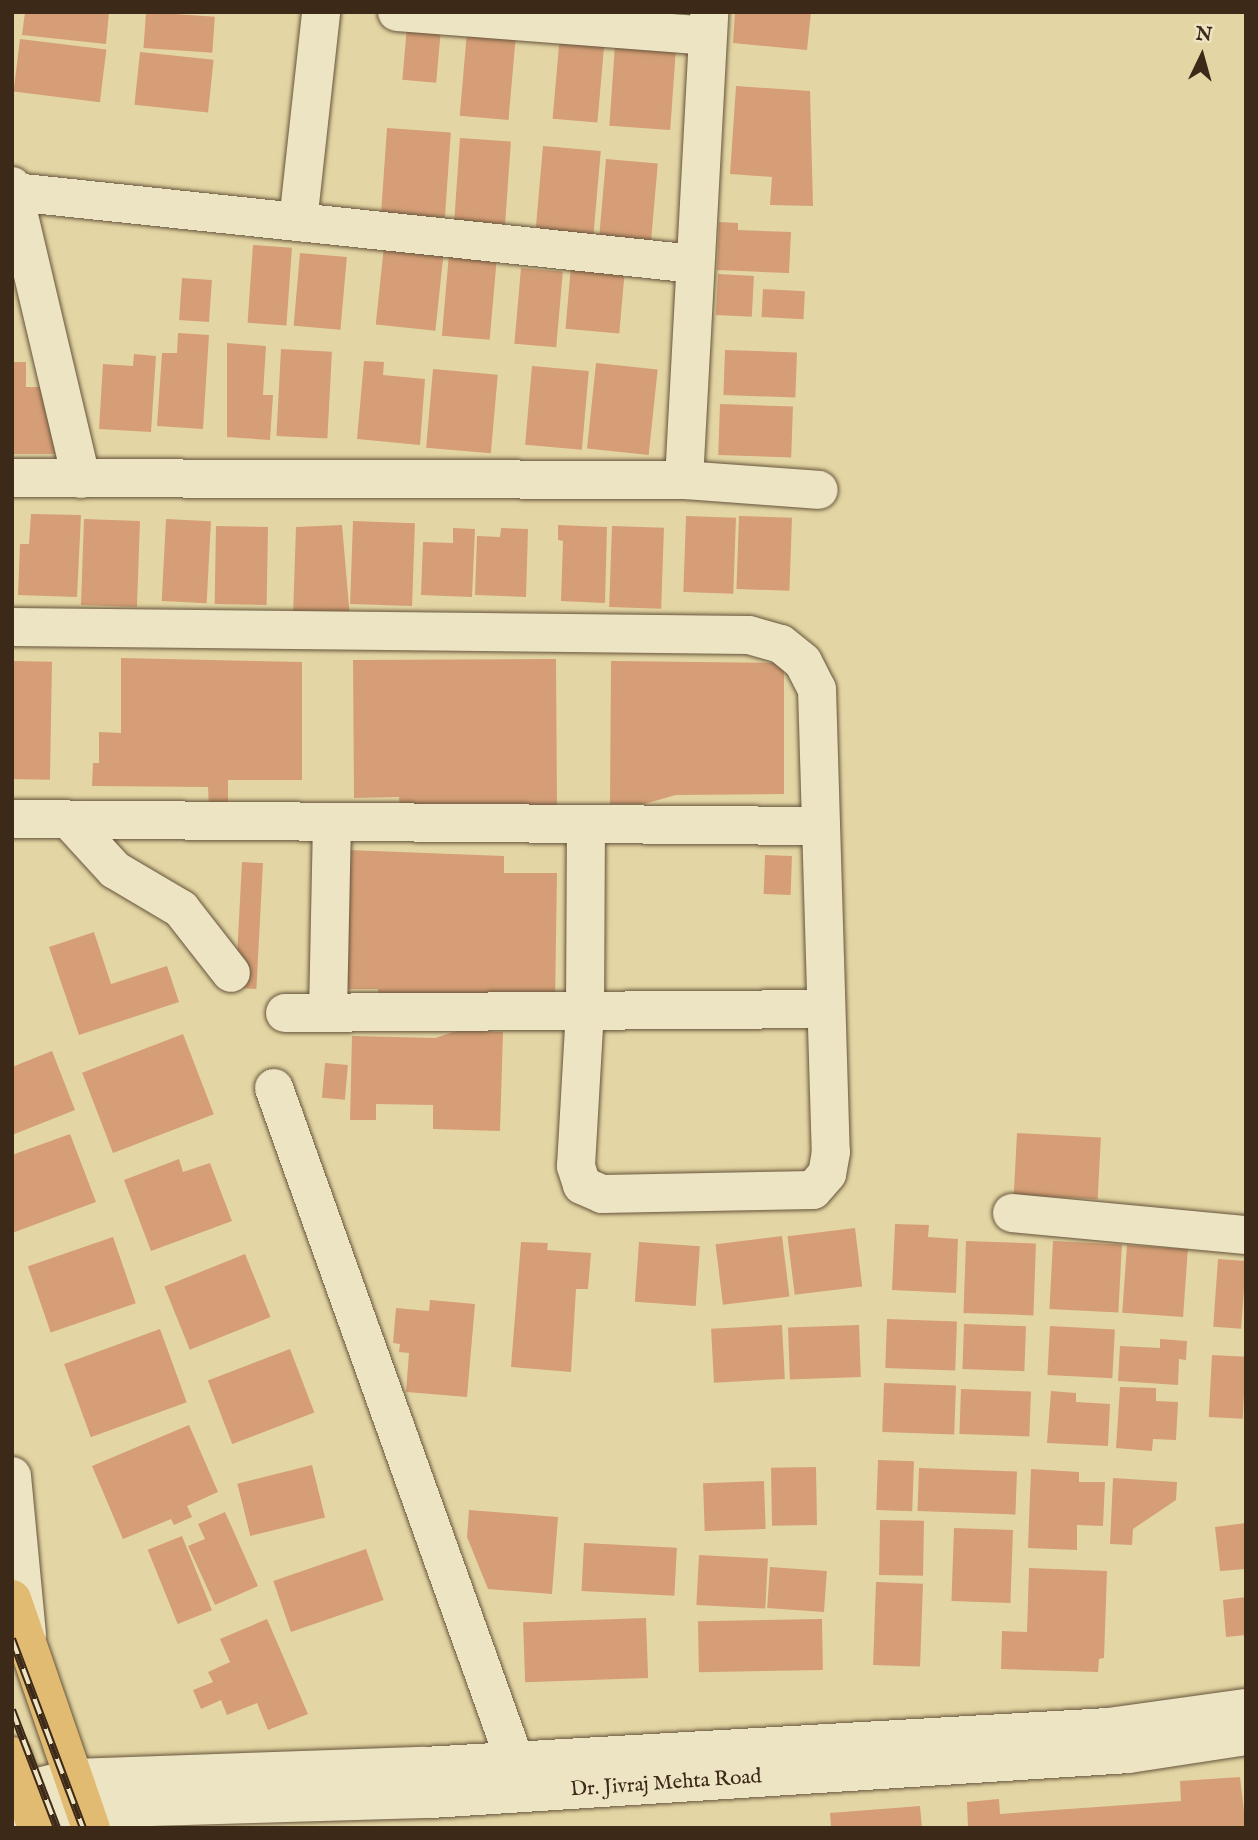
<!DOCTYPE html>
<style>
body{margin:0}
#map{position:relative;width:1258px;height:1840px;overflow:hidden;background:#e4d6a4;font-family:"IM FELL English",serif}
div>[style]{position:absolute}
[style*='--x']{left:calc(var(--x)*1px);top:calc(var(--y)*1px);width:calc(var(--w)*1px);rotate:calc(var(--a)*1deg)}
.building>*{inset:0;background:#d59e76;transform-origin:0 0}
.roads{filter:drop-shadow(0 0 2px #66543b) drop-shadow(0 0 2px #66543b)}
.minor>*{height:38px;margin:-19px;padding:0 19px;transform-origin:19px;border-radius:19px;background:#ede4c4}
.tertiary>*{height:38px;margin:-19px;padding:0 19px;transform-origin:19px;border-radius:19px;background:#ede4c4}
.secondary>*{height:38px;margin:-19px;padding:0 19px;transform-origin:19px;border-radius:19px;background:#ede4c4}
.primary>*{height:38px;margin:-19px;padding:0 19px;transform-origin:19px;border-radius:19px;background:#e2bb72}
.rail>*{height:8px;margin-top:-4px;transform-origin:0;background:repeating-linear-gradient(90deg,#ede4c4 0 16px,#3c2918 0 32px);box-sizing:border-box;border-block:2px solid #3c2918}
span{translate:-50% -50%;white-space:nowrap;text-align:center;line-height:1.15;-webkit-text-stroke:5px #ede4c4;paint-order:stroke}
.street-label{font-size:21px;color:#3c2918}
.frame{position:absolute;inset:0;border:14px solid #3c2918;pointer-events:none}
.north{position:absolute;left:1167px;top:21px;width:70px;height:70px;-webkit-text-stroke:5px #ede4c4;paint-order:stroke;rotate:5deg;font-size:19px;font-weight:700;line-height:28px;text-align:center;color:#3c2918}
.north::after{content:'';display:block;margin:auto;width:24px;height:32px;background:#3c2918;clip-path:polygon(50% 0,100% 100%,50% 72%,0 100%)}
</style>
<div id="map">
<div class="building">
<i style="clip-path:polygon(25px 12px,109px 12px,106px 44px,22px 35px)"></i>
<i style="left:146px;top:12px;width:69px;height:36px;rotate:4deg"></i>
<i style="clip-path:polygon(735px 12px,811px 12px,807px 50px,733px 43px)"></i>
<i style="left:408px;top:15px;width:34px;height:65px;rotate:5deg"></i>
<i style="left:616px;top:31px;width:61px;height:95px;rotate:4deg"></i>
<i style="left:467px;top:32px;width:49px;height:84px;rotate:5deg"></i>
<i style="left:560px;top:34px;width:45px;height:85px;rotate:5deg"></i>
<i style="left:20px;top:39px;width:87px;height:53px;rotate:7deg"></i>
<i style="left:140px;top:52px;width:74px;height:53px;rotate:6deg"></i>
<i style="clip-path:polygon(736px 86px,810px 91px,813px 206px,770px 205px,772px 177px,730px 174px)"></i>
<i style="left:387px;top:128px;width:64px;height:87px;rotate:4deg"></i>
<i style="left:460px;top:138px;width:51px;height:83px;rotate:4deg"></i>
<i style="left:543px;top:146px;width:58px;height:88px;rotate:5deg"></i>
<i style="left:606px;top:159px;width:52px;height:79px;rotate:5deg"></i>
<i style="clip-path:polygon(719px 222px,738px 223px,738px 230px,791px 232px,789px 273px,717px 270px)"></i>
<i style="left:253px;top:245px;width:39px;height:78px;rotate:4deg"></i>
<i style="left:384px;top:246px;width:60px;height:79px;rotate:6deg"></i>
<i style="left:300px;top:253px;width:47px;height:73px;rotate:5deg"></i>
<i style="left:449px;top:254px;width:48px;height:82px;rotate:5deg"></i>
<i style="left:571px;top:266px;width:54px;height:63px;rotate:5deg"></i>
<i style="left:521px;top:268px;width:42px;height:76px;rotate:5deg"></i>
<i style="left:718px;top:274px;width:36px;height:41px;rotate:3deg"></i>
<i style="left:182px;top:278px;width:30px;height:42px;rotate:4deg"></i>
<i style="left:763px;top:289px;width:42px;height:28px;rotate:3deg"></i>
<i style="clip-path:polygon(178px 333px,209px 335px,203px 429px,157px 426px,162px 353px,177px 353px)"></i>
<i style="clip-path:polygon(227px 343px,266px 346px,263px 395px,273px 395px,270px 440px,227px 437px)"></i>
<i style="left:281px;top:349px;width:51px;height:87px;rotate:3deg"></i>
<i style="left:725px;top:350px;width:72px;height:45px;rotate:2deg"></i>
<i style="clip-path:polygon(134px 354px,156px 356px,151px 432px,99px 429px,103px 364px,133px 366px)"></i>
<i style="clip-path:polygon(364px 361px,384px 362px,383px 375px,425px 379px,420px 445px,357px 439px)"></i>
<i style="clip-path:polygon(12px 362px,26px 362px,26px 387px,59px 387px,60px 454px,12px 454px)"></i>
<i style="left:596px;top:363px;width:62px;height:86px;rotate:6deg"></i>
<i style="left:532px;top:366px;width:57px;height:79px;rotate:5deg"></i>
<i style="left:433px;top:369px;width:65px;height:79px;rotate:5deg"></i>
<i style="left:720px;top:404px;width:73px;height:51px;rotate:2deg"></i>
<i style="clip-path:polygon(31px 514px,81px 515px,77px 597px,18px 595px,20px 544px,29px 544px)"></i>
<i style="left:686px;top:516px;width:50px;height:76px;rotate:2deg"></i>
<i style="left:739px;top:516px;width:53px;height:73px;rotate:2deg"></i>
<i style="left:84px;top:519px;width:56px;height:86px;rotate:2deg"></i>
<i style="left:166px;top:519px;width:45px;height:82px;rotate:3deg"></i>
<i style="left:353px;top:521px;width:62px;height:83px;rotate:2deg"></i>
<i style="clip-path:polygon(342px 525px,350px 618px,293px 616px,296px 527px)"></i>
<i style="clip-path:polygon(558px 525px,607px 527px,605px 603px,561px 601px,563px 541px,558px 540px)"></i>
<i style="left:216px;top:526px;width:52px;height:78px;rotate:1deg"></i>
<i style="left:612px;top:526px;width:52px;height:81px;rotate:2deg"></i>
<i style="clip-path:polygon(453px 528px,475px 529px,472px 597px,421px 595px,423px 542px,453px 543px)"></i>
<i style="clip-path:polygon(501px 528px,528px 529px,526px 597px,475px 595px,477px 536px,500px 537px)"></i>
<i style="clip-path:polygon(121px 658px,302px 662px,302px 780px,228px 780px,228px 807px,209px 807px,208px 787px,92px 786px,93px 763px,99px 763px,99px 732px,121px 733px)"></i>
<i style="clip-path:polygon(556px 659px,557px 806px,400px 808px,399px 797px,354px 798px,353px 660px)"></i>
<i style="left:12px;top:661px;width:40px;height:118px;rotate:1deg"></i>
<i style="clip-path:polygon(611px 661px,784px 663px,784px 794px,676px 795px,644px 804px,610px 804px)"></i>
<i style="clip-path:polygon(348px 850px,504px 856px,504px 873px,557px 873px,555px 1003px,378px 1003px,378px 989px,346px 989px)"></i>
<i style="left:765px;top:855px;width:27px;height:39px;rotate:2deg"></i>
<i style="left:242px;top:862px;width:21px;height:126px;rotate:3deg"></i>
<i style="clip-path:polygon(94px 932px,111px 984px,167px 966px,179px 1002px,79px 1035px,49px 947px)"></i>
<i style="clip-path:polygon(460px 1030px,503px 1032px,500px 1131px,433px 1129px,433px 1105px,376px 1104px,376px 1120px,350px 1120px,352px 1036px,435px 1038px)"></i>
<i style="left:183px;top:1034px;width:86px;height:108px;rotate:69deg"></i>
<i style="clip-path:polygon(52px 1051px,75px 1110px,12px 1135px,12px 1067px)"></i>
<i style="left:325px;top:1063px;width:23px;height:35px;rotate:5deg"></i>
<i style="left:1017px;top:1133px;width:84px;height:62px;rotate:3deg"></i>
<i style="clip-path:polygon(70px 1134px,96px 1202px,12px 1233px,12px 1155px)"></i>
<i style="clip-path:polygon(179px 1159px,183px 1172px,210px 1163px,232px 1221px,151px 1251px,124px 1180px)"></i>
<i style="clip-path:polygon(895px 1224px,929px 1225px,928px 1237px,958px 1239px,956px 1293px,892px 1290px)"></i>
<i style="left:855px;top:1228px;width:59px;height:68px;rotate:83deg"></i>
<i style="left:782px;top:1236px;width:61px;height:67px;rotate:83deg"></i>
<i style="left:113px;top:1237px;width:70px;height:90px;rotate:71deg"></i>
<i style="left:966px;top:1241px;width:70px;height:72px;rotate:2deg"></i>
<i style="left:1053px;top:1241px;width:69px;height:68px;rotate:3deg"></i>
<i style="clip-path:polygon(521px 1242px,548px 1243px,547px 1250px,591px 1253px,588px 1289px,576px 1289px,571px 1372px,511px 1367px)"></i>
<i style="left:639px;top:1242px;width:61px;height:60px;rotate:4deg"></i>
<i style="left:1127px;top:1245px;width:61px;height:68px;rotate:4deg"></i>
<i style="left:245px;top:1254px;width:68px;height:87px;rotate:68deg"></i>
<i style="left:1218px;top:1259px;width:28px;height:68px;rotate:4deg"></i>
<i style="clip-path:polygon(430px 1300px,475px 1304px,467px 1397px,406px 1392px,409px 1353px,399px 1352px,400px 1344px,393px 1343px,396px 1308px,429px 1311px)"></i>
<i style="left:887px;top:1319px;width:70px;height:49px;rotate:2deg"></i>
<i style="left:964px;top:1324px;width:62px;height:45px;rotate:2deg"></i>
<i style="left:782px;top:1325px;width:54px;height:71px;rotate:87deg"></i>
<i style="left:859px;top:1325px;width:52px;height:71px;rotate:88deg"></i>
<i style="left:1050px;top:1326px;width:65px;height:49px;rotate:3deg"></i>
<i style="left:160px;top:1329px;width:78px;height:102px;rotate:70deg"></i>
<i style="clip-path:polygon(1160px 1339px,1187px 1341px,1186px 1360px,1179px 1359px,1178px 1385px,1118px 1381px,1120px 1346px,1160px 1348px)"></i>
<i style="left:290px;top:1349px;width:68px;height:88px;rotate:69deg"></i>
<i style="left:1212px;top:1355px;width:34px;height:62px;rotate:3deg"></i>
<i style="left:884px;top:1383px;width:72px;height:49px;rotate:2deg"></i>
<i style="clip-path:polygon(1120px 1387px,1156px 1388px,1156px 1401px,1178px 1402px,1176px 1440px,1153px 1439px,1152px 1451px,1116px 1448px)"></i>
<i style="left:961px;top:1389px;width:70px;height:45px;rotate:2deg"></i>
<i style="clip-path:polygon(1051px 1391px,1076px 1393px,1076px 1402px,1110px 1404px,1108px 1446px,1047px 1443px)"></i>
<i style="clip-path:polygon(189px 1425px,218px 1492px,187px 1506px,192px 1517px,174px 1525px,171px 1519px,123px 1539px,92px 1466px)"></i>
<i style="left:878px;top:1460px;width:36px;height:50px;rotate:2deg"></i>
<i style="left:312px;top:1465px;width:54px;height:77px;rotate:76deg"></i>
<i style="left:816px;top:1467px;width:58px;height:45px;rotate:89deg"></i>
<i style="left:919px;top:1468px;width:98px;height:43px;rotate:2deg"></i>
<i style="clip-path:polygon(1031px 1469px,1079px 1472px,1079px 1482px,1105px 1482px,1103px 1526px,1077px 1525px,1077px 1550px,1028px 1548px)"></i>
<i style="clip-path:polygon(1113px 1478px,1177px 1482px,1176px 1500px,1133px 1529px,1132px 1545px,1110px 1544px)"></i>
<i style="left:764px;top:1481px;width:48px;height:61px;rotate:88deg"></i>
<i style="clip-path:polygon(469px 1510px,558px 1517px,552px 1594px,488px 1589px,467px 1537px)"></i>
<i style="clip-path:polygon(225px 1512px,258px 1586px,215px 1605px,188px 1546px,205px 1539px,198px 1524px)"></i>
<i style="left:880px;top:1520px;width:44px;height:55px;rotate:1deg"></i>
<i style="clip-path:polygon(1246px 1523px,1246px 1569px,1220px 1571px,1215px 1527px)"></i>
<i style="left:954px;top:1528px;width:59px;height:73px;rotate:2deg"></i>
<i style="left:182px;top:1536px;width:80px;height:37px;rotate:68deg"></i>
<i style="left:584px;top:1543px;width:93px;height:48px;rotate:3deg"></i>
<i style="left:366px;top:1549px;width:54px;height:98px;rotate:71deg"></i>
<i style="left:699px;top:1555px;width:69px;height:50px;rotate:3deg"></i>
<i style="left:770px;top:1567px;width:57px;height:41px;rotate:4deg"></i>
<i style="clip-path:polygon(1029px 1568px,1107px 1571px,1104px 1658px,1099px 1659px,1098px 1672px,1001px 1669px,1002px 1631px,1027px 1632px)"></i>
<i style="left:876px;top:1582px;width:47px;height:83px;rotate:2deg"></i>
<i style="clip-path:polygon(1246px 1597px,1246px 1635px,1226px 1637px,1223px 1600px)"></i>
<i style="left:646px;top:1618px;width:60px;height:123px;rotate:88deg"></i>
<i style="clip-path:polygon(267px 1619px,308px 1714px,268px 1730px,257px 1703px,227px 1715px,221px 1700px,201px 1709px,193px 1690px,213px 1682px,208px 1672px,230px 1662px,220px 1639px)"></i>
<i style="left:822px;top:1619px;width:51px;height:124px;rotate:89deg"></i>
<i style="clip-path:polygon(1240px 1777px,1246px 1828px,968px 1828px,967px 1802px,999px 1799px,1000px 1814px,1181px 1801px,1180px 1781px)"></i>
<i style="clip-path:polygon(920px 1806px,922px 1828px,831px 1828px,830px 1813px)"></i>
</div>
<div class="roads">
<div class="minor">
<i style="--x:397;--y:12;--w:311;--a:4.4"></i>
<i style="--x:12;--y:186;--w:301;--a:76.7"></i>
<i style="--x:14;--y:192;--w:684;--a:6.04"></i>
<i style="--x:298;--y:222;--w:211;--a:-83.7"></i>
<i style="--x:12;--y:478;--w:672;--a:0.17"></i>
<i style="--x:684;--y:480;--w:469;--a:-86.9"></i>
<i style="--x:684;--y:480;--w:135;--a:4.2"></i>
<i style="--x:12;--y:627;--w:737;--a:0.62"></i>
<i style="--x:749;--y:635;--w:33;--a:16"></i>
<i style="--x:781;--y:644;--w:28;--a:39"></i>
<i style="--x:803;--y:662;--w:30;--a:63"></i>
<i style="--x:817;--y:689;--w:463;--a:88.3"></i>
<i style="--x:831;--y:1152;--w:22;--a:100"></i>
<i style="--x:827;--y:1174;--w:21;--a:131"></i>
<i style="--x:813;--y:1190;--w:211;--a:178.9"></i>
<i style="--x:602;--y:1194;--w:22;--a:-156"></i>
<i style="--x:582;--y:1185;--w:20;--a:-108"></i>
<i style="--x:576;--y:1166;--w:155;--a:-86.7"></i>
<i style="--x:585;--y:1011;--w:187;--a:-89.7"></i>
<i style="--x:12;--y:819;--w:809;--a:0.5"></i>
<i style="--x:69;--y:820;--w:68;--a:47.4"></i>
<i style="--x:115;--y:870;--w:77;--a:30.6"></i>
<i style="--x:181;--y:909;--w:81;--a:52"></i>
<i style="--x:285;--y:1013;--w:541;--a:-0.42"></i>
<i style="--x:328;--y:1013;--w:191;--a:-88.8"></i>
<i style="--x:274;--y:1088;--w:715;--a:70.3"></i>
<i style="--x:1012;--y:1213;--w:235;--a:5.4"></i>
</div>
<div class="tertiary">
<i style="--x:12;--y:1476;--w:159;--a:84.6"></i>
</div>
<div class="secondary">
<i style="--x:12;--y:1794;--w:64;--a:-14.5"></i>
<i style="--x:74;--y:1778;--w:350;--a:-2"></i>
<i style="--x:424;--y:1766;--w:686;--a:-3.26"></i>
<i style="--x:1109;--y:1727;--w:138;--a:-7.9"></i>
<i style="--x:12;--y:1824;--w:74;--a:-11.8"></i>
<i style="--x:84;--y:1809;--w:347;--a:-1.7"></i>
<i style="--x:431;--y:1799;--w:698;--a:-3.69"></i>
<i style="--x:1128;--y:1754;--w:119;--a:-8.7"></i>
</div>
<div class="primary">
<i style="--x:12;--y:1599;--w:242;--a:71"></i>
<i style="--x:12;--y:1756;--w:76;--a:70.9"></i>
</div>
</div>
<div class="rail">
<i style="--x:12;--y:1639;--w:202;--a:69.4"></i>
<i style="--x:12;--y:1710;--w:126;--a:69.1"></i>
</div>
<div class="street-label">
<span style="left:666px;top:1784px;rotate:-4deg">Dr. Jivraj Mehta Road</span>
</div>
<div class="frame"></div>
<div class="north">N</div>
</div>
